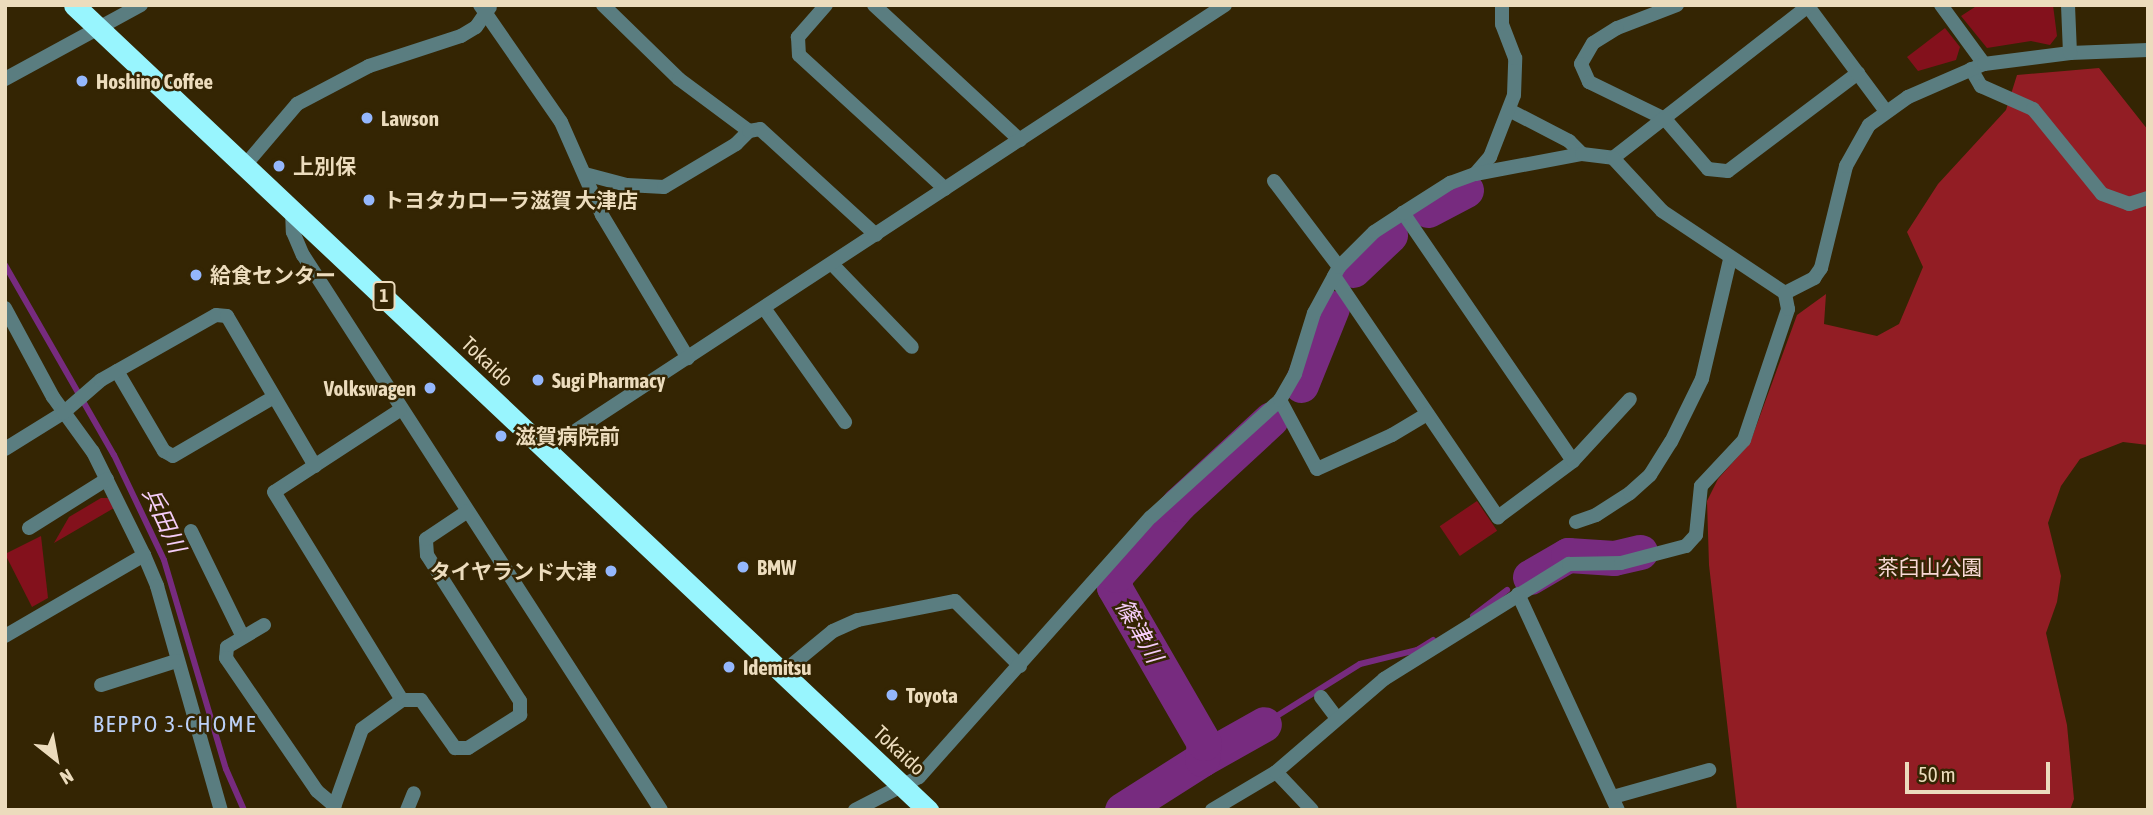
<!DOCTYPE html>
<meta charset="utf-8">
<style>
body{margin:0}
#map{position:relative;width:2153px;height:815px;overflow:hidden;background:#342503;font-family:"Asap Condensed","Noto Sans JP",sans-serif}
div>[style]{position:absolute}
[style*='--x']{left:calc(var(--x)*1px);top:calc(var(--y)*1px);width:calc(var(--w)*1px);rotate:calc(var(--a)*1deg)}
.green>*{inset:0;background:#83111c;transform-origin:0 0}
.forest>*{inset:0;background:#921d24}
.stream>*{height:6px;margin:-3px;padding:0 3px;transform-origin:3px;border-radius:3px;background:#772b7f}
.river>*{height:35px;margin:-17.5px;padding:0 17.5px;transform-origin:17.5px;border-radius:17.5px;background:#772b7f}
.street>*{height:14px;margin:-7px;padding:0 7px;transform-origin:7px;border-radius:7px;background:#5a7d80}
.highway>*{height:21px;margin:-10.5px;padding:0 10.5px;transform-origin:10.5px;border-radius:10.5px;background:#98f5fe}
.dots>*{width:19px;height:19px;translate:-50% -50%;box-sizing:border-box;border:4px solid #342503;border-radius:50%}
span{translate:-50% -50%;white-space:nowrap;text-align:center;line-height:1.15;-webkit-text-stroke:5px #342503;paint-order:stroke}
.shield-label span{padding:2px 5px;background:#342503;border:2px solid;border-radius:5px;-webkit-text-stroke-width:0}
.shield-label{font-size:19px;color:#ecdcbd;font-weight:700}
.poi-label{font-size:21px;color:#ecdcbd;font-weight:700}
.left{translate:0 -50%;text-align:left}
.right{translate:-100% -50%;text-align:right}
.street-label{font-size:21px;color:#ecdcbd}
.park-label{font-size:21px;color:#f8d8d5}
.water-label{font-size:23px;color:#f5cdf9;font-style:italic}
.neighbourhood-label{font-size:23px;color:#bcd1f9;letter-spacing:2px}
.frame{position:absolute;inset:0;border:7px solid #ecdcbd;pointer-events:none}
.north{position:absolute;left:21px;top:724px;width:70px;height:70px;-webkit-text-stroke:5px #342503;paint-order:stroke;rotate:149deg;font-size:19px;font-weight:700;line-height:28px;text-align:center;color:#ecdcbd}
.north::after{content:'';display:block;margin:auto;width:24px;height:32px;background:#ecdcbd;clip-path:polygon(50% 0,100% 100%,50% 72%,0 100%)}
.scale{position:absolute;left:1905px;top:762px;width:145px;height:32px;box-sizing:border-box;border:4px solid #ecdcbd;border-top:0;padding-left:9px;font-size:21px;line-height:24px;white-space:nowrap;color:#ecdcbd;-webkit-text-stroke:5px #342503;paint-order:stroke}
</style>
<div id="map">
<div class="green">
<i style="clip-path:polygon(1978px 5px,2053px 5px,2057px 36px,2050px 45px,2031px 41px,1987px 48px,1961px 16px)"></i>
<i style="clip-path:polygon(1945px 28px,1960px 47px,1956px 60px,1918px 71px,1907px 57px)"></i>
<i style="clip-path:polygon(101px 498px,108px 498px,114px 508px,54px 543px,69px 517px)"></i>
<i style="left:1477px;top:501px;width:36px;height:45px;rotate:56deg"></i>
<i style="clip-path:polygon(41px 536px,48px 598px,32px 607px,5px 554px)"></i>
</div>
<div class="forest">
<i style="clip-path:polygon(2099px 68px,2148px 130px,2148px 445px,2123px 442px,2080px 459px,2061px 486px,2048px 523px,2061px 576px,2057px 602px,2046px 633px,2067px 725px,2074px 799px,2070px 810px,1737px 810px,1709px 565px,1707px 501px,1718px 479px,1750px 443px,1797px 315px,1826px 294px,1824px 324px,1877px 336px,1899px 324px,1923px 267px,1907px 232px,1938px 184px,2006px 110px,2017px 75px)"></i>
</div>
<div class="stream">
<i style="--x:5;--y:265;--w:219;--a:60.2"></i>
<i style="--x:114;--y:455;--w:116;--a:64.5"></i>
<i style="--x:164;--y:560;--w:218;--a:73.5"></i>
<i style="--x:226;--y:769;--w:45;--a:66.3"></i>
<i style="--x:1473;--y:616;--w:43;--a:-37.4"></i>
<i style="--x:1264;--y:724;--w:113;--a:-32"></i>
<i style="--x:1360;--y:664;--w:59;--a:-13.8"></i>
<i style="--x:1417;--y:650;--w:19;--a:-32"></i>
</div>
<div class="river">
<i style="--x:1428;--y:210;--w:43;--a:-27.8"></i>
<i style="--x:1353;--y:270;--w:51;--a:-43.4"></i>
<i style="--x:1301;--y:385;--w:83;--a:-68.1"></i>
<i style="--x:1530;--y:577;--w:44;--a:-30.1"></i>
<i style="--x:1568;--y:555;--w:46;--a:3.7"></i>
<i style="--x:1614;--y:558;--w:27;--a:-13"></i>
<i style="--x:1202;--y:759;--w:71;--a:-29.4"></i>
<i style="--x:1122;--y:810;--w:95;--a:-32.5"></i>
<i style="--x:1202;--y:759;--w:16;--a:-83"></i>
<i style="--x:1204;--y:743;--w:180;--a:-120"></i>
<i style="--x:1114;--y:587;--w:12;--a:-81"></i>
<i style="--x:1116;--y:575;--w:95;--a:-48.4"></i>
<i style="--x:1179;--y:504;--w:125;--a:-42.7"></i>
</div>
<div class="street">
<i style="--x:480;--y:5;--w:142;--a:55.3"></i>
<i style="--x:561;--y:122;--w:102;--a:66.2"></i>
<i style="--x:602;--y:215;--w:167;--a:59"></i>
<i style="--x:603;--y:5;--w:106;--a:44.2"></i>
<i style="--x:679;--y:79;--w:87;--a:36.6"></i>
<i style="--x:826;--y:5;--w:43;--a:131.2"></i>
<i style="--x:798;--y:37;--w:18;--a:87"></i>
<i style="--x:799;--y:55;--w:198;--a:42.5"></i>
<i style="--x:874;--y:5;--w:199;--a:42.8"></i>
<i style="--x:1677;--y:5;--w:64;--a:159"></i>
<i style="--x:1617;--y:28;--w:28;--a:148"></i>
<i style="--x:1593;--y:43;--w:24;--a:120"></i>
<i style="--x:1581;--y:64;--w:20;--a:66"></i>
<i style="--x:1589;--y:82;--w:85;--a:26"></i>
<i style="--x:1665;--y:119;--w:66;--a:49.3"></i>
<i style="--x:1708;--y:169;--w:20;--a:6"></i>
<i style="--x:1728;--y:171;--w:163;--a:-37"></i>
<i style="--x:1807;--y:5;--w:131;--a:53.4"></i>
<i style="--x:1941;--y:5;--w:73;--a:53.9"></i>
<i style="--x:2070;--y:53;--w:78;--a:-2.2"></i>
<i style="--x:1971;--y:69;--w:20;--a:60"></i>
<i style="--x:1981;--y:86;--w:57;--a:23.9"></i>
<i style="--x:2033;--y:109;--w:109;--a:50.9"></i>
<i style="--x:2102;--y:194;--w:29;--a:20"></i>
<i style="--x:2129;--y:204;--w:20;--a:-18"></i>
<i style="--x:5;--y:79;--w:155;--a:-28.6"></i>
<i style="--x:1509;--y:110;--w:68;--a:27.3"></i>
<i style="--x:1569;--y:141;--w:18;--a:45"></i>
<i style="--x:1613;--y:158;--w:247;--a:-37.9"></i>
<i style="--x:246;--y:164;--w:79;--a:-49.6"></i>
<i style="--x:297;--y:104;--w:81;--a:-27.8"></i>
<i style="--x:369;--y:66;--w:97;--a:-18.1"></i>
<i style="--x:461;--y:36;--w:17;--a:-31"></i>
<i style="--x:476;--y:27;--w:24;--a:-55"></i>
<i style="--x:585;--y:174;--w:43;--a:14.7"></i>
<i style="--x:627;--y:185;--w:37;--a:3"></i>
<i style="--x:664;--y:187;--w:84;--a:-30.8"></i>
<i style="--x:736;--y:144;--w:18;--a:-45"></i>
<i style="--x:749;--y:131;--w:11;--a:-10"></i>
<i style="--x:760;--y:129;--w:157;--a:42.4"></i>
<i style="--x:1475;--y:174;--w:23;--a:-49"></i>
<i style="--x:1490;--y:157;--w:66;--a:-68.8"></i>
<i style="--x:1514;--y:95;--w:37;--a:-88"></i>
<i style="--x:1515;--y:58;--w:36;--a:-111"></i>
<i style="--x:1502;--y:24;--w:19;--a:-90"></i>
<i style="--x:1274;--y:181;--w:108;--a:52.9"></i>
<i style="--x:292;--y:209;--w:23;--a:88"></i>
<i style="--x:293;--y:232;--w:25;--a:67"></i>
<i style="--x:303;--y:255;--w:660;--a:57.18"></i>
<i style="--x:832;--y:264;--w:115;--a:46.1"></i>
<i style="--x:1334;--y:276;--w:292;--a:55.8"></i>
<i style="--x:1498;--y:517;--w:94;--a:-36.7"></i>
<i style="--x:1573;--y:461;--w:301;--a:-124.4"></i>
<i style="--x:5;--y:308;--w:101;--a:61.7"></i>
<i style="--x:53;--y:397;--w:68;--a:54"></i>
<i style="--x:93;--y:452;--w:115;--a:63.7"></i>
<i style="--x:144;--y:555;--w:34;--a:67"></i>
<i style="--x:157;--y:586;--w:233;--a:74.1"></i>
<i style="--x:764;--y:308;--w:140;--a:54.6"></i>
<i style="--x:117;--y:371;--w:93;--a:59.6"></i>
<i style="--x:164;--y:451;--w:10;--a:29"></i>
<i style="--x:173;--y:456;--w:117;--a:-30.3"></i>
<i style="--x:1280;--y:400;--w:78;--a:61.8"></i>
<i style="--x:1317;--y:469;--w:82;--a:-24.4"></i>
<i style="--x:1392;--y:435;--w:41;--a:-31"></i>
<i style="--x:400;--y:410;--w:150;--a:146.9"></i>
<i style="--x:274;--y:492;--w:244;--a:58.4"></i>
<i style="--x:5;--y:449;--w:68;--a:-31.8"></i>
<i style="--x:63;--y:413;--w:50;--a:-41"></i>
<i style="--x:101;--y:380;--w:132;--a:-29.5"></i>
<i style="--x:216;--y:315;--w:11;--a:5"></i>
<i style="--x:227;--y:316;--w:174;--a:59.6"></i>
<i style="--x:546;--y:450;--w:812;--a:-33.24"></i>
<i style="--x:1573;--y:461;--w:84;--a:-47.4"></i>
<i style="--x:1576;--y:522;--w:21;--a:-19"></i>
<i style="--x:1596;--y:515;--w:40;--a:-32.9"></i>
<i style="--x:1630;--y:493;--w:27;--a:-42"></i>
<i style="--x:1650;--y:475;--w:39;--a:-58"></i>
<i style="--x:1671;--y:442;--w:70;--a:-63.8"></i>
<i style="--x:1702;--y:379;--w:122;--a:-76.8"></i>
<i style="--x:29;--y:528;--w:92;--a:-32.1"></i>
<i style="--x:191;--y:531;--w:118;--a:63.9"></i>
<i style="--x:1518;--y:594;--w:238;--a:65.2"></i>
<i style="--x:264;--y:625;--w:43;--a:149.3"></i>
<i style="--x:227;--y:647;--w:11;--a:95"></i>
<i style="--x:226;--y:658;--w:161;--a:55.6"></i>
<i style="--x:317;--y:791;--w:23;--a:40"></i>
<i style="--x:5;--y:636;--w:161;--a:-30.2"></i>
<i style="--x:782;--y:673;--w:66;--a:-39.5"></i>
<i style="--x:833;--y:631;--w:27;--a:-24"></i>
<i style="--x:858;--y:620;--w:99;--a:-11.1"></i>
<i style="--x:955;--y:601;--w:92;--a:45"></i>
<i style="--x:101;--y:685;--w:79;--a:-17.7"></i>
<i style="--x:1321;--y:697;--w:25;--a:53"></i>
<i style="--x:1276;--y:772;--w:52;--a:46.5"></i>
<i style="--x:1613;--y:797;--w:100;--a:-15.7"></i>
<i style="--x:333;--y:810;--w:86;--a:-70.3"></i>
<i style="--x:362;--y:729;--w:49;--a:-35.9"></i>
<i style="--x:402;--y:700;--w:19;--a:0"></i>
<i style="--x:421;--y:700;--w:59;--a:54.7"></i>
<i style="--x:455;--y:748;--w:13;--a:0"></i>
<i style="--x:468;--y:748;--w:62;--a:-32.4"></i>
<i style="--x:520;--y:715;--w:14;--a:-90"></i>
<i style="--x:520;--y:701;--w:173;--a:-122.5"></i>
<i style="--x:427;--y:555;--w:16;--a:-94"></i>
<i style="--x:426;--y:539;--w:50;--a:-33.7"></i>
<i style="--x:407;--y:810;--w:18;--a:-68"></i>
<i style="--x:855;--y:810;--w:72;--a:-27.3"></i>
<i style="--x:919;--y:777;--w:348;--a:-48.3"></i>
<i style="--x:1151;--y:517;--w:174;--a:-42.2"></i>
<i style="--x:1280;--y:400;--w:30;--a:-60"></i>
<i style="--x:1295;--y:374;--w:64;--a:-72.7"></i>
<i style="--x:1314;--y:313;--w:52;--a:-61.5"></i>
<i style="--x:1339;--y:267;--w:49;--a:-45"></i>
<i style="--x:1374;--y:232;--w:35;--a:-33"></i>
<i style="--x:1403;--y:213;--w:56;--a:-32.6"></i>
<i style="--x:1450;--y:183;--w:27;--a:-20"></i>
<i style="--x:1475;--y:174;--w:109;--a:-10.6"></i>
<i style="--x:1582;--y:154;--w:31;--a:7"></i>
<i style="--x:1613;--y:158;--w:72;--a:47.2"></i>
<i style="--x:1662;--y:211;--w:148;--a:33.7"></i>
<i style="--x:1785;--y:293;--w:33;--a:-27"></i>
<i style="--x:1814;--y:278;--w:12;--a:-55"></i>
<i style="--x:1821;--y:268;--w:105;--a:-76.2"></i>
<i style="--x:1846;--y:166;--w:47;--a:-60.7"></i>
<i style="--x:1869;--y:125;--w:48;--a:-35.7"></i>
<i style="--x:1908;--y:97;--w:83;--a:-23.5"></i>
<i style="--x:1984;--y:64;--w:87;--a:-7.3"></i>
<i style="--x:2070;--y:53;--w:48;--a:-92.4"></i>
<i style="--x:1212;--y:810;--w:74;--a:-30.7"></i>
<i style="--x:1276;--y:772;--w:143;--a:-40.7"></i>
<i style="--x:1384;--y:679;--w:218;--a:-31.9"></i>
<i style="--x:1569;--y:564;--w:52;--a:-1.1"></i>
<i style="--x:1621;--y:563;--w:67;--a:-14.7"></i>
<i style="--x:1686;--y:546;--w:15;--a:-48"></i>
<i style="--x:1696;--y:535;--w:49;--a:-84.2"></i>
<i style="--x:1701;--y:486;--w:63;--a:-46.9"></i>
<i style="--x:1744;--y:440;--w:138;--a:-71.4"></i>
<i style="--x:1788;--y:309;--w:16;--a:-101"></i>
</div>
<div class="highway">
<i style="--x:74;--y:5;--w:1174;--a:43.31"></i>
</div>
<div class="dots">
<i style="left:82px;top:81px;background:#94b7fd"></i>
<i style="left:367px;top:118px;background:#94b7fd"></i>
<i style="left:279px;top:166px;background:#94b7fd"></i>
<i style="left:369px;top:200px;background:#94b7fd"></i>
<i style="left:196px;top:275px;background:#94b7fd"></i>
<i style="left:538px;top:380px;background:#94b7fd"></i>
<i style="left:430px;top:388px;background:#94b7fd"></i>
<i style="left:501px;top:436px;background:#94b7fd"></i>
<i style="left:743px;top:567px;background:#94b7fd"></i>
<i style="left:611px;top:571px;background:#94b7fd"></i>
<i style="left:729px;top:667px;background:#94b7fd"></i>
<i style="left:892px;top:695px;background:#94b7fd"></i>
</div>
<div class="shield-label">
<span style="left:384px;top:296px">1</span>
</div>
<div class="poi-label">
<span class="left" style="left:96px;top:81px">Hoshino Coffee</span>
<span class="left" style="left:381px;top:118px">Lawson</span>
<span class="left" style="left:293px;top:166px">上別保</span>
<span class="left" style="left:383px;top:200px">トヨタカローラ滋賀 大津店</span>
<span class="left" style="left:210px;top:275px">給食センター</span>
<span class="left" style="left:552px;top:380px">Sugi Pharmacy</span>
<span class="right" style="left:416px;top:388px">Volkswagen</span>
<span class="left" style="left:515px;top:436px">滋賀病院前</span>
<span class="left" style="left:757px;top:567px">BMW</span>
<span class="right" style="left:597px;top:571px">タイヤランド大津</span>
<span class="left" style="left:743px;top:667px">Idemitsu</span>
<span class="left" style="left:906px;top:695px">Toyota</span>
</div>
<div class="street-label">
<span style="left:488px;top:361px;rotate:43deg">Tokaido</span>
<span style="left:900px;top:750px;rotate:43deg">Tokaido</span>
</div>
<div class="park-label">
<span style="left:1930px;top:567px">茶臼山公園</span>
</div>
<div class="water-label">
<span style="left:164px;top:520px;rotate:65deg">兵田川</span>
<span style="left:1139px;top:631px;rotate:60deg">篠津川</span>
</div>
<div class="neighbourhood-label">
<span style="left:175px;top:724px">BEPPO 3-CHOME</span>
</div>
<div class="frame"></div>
<div class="north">N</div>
<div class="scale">50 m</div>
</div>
